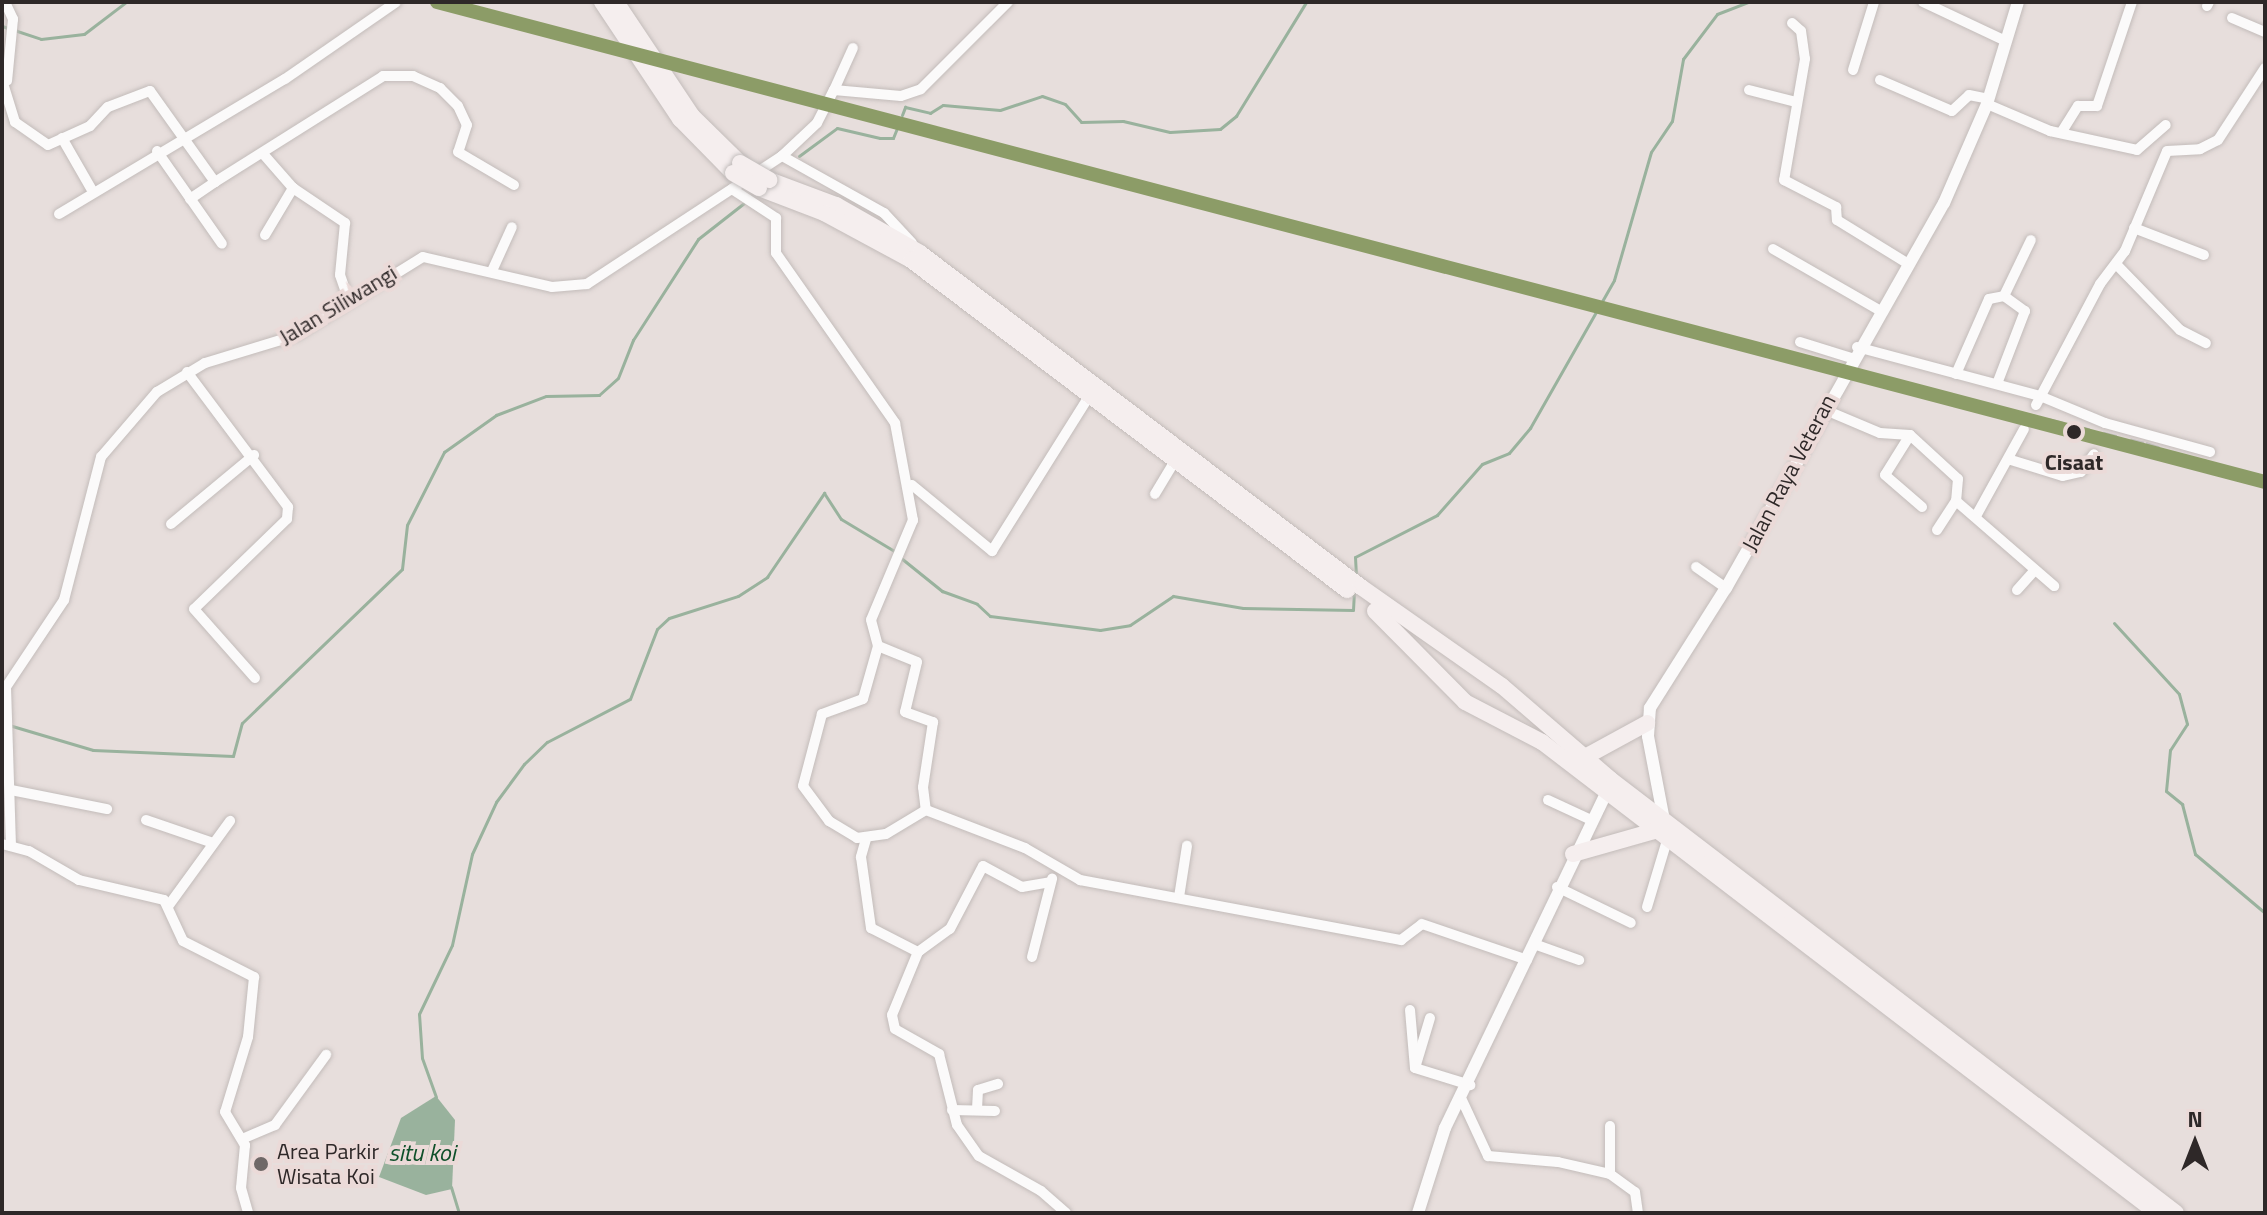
<!DOCTYPE html>
<style>
body{margin:0}
#map{position:relative;width:2267px;height:1215px;overflow:hidden;background:#e7dedc;font-family:"Titillium Web",sans-serif}
div>[style]{position:absolute}
[style*='--x']{left:calc(var(--x)*1px);top:calc(var(--y)*1px);width:calc(var(--w)*1px);rotate:calc(var(--a)*1deg)}
.water>*{inset:0;background:#99b29d}
.stream>*{height:3px;margin:-1.5px;padding:0 1.5px;transform-origin:1.5px;border-radius:1.5px;background:#99b29d}
.roads{filter:drop-shadow(0 0 2px #c3bcba) drop-shadow(0 0 2px #c3bcba)}
.minor>*{height:10px;margin:-5px;padding:0 5px;transform-origin:5px;border-radius:5px;background:#fbfafa}
.tertiary>*{height:12px;margin:-6px;padding:0 6px;transform-origin:6px;border-radius:6px;background:#fbfafa}
.primary>*{height:16px;margin:-8px;padding:0 8px;transform-origin:8px;border-radius:8px;background:#f5eeee}
.rail>*{height:3px;margin-top:-1.5px;transform-origin:0;background:repeating-linear-gradient(90deg,#c1bebd 0 14px,transparent 0 28px)}
.bridges{filter:drop-shadow(0 0 2px #c1bcbb) drop-shadow(0 0 2px #c1bcbb)}
.primary-bridge>*{height:16px;margin:-8px;padding:0 8px;transform-origin:8px;border-radius:8px;background:#f5eeee}
.rail-1>*{height:14px;margin:-7px;padding:0 7px;transform-origin:7px;border-radius:7px;background:#8c9c67}
.dots>*{width:22px;height:22px;translate:-50% -50%;box-sizing:border-box;border:4px solid #ebdad8;border-radius:50%}
span{translate:-50% -50%;white-space:nowrap;text-align:center;line-height:1.15;-webkit-text-stroke:8px #ebdad8;paint-order:stroke}
.street-label{font-size:22px;color:#2e2828}
.stop-label{font-size:22px;color:#2e2828;font-weight:700}
.poi-label{font-size:22px;color:#2e2828}
.left{translate:0 -50%;text-align:left}
.water-label{font-size:24px;color:#0f502a;font-style:italic}
.frame{position:absolute;inset:0;border:4px solid #2e2828;pointer-events:none}
.north{position:absolute;left:2155px;top:1103px;width:80px;height:80px;-webkit-text-stroke:6px #ebdad8;paint-order:stroke;rotate:0deg;font-size:22px;font-weight:700;line-height:32px;text-align:center;color:#2e2828}
.north::after{content:'';display:block;margin:auto;width:28px;height:36px;background:#2e2828;clip-path:polygon(50% 0,100% 100%,50% 72%,0 100%)}
</style>
<div id="map">
<div class="water">
<i style="clip-path:polygon(436px 1096px,455px 1120px,452px 1189px,426px 1195px,379px 1177px,401px 1118px)"></i>
</div>
<div class="stream">
<i style="--x:1771;--y:2;--w:2;--a:0"></i>
<i style="--x:2;--y:26;--w:41;--a:18.4"></i>
<i style="--x:41;--y:39;--w:43;--a:-6.6"></i>
<i style="--x:84;--y:34;--w:53;--a:-37.3"></i>
<i style="--x:902;--y:115;--w:9;--a:-69"></i>
<i style="--x:905;--y:107;--w:26;--a:13"></i>
<i style="--x:930;--y:113;--w:15;--a:-32"></i>
<i style="--x:943;--y:105;--w:57;--a:5"></i>
<i style="--x:1000;--y:110;--w:44;--a:-18.4"></i>
<i style="--x:1042;--y:96;--w:24;--a:19"></i>
<i style="--x:1065;--y:104;--w:24;--a:48"></i>
<i style="--x:1081;--y:122;--w:42;--a:-1.4"></i>
<i style="--x:1123;--y:121;--w:48;--a:13.2"></i>
<i style="--x:1170;--y:132;--w:50;--a:-3.4"></i>
<i style="--x:1220;--y:129;--w:21;--a:-39"></i>
<i style="--x:1236;--y:116;--w:134;--a:-58.4"></i>
<i style="--x:799;--y:156;--w:47;--a:-36.4"></i>
<i style="--x:837;--y:128;--w:44;--a:13.1"></i>
<i style="--x:880;--y:138;--w:13;--a:0"></i>
<i style="--x:893;--y:138;--w:11;--a:-68"></i>
<i style="--x:901;--y:558;--w:53;--a:38.8"></i>
<i style="--x:942;--y:591;--w:37;--a:20"></i>
<i style="--x:977;--y:604;--w:18;--a:43"></i>
<i style="--x:990;--y:616;--w:111;--a:7.3"></i>
<i style="--x:1100;--y:630;--w:30;--a:-9"></i>
<i style="--x:1130;--y:625;--w:52;--a:-34"></i>
<i style="--x:1173;--y:596;--w:71;--a:9.7"></i>
<i style="--x:1243;--y:608;--w:110;--a:1"></i>
<i style="--x:1353;--y:610;--w:19;--a:-87"></i>
<i style="--x:1356;--y:576;--w:19;--a:-93"></i>
<i style="--x:1355;--y:557;--w:92;--a:-27.1"></i>
<i style="--x:1437;--y:515;--w:68;--a:-48.6"></i>
<i style="--x:1482;--y:464;--w:29;--a:-22"></i>
<i style="--x:1509;--y:453;--w:33;--a:-50"></i>
<i style="--x:1530;--y:428;--w:170;--a:-60.4"></i>
<i style="--x:1614;--y:280;--w:133;--a:-73.9"></i>
<i style="--x:1651;--y:152;--w:37;--a:-56"></i>
<i style="--x:1672;--y:121;--w:63;--a:-79.9"></i>
<i style="--x:1683;--y:59;--w:56;--a:-52.9"></i>
<i style="--x:1717;--y:14;--w:33;--a:-21"></i>
<i style="--x:2114;--y:623;--w:96;--a:47.5"></i>
<i style="--x:2179;--y:694;--w:31;--a:75"></i>
<i style="--x:2187;--y:724;--w:31;--a:123"></i>
<i style="--x:2170;--y:750;--w:41;--a:95.6"></i>
<i style="--x:2166;--y:791;--w:21;--a:39"></i>
<i style="--x:2182;--y:804;--w:52;--a:75.4"></i>
<i style="--x:2195;--y:854;--w:92;--a:40.1"></i>
<i style="--x:2;--y:723;--w:95;--a:16.5"></i>
<i style="--x:93;--y:750;--w:140;--a:2.5"></i>
<i style="--x:233;--y:756;--w:34;--a:-75"></i>
<i style="--x:242;--y:723;--w:222;--a:-43.9"></i>
<i style="--x:402;--y:569;--w:44;--a:-83.5"></i>
<i style="--x:407;--y:525;--w:82;--a:-63.1"></i>
<i style="--x:444;--y:452;--w:64;--a:-35.4"></i>
<i style="--x:496;--y:415;--w:53;--a:-20.8"></i>
<i style="--x:546;--y:396;--w:53;--a:-1.1"></i>
<i style="--x:599;--y:395;--w:25;--a:-42"></i>
<i style="--x:618;--y:378;--w:41;--a:-68.5"></i>
<i style="--x:633;--y:340;--w:120;--a:-57.2"></i>
<i style="--x:698;--y:239;--w:58;--a:-38"></i>
<i style="--x:436;--y:1097;--w:41;--a:-109.7"></i>
<i style="--x:422;--y:1058;--w:44;--a:-93.9"></i>
<i style="--x:419;--y:1014;--w:76;--a:-64.4"></i>
<i style="--x:452;--y:945;--w:93;--a:-77.6"></i>
<i style="--x:472;--y:854;--w:57;--a:-65.2"></i>
<i style="--x:496;--y:802;--w:47;--a:-53.6"></i>
<i style="--x:524;--y:764;--w:32;--a:-44"></i>
<i style="--x:547;--y:742;--w:93;--a:-27.4"></i>
<i style="--x:630;--y:699;--w:75;--a:-68.9"></i>
<i style="--x:657;--y:629;--w:16;--a:-43"></i>
<i style="--x:669;--y:618;--w:72;--a:-17.7"></i>
<i style="--x:738;--y:596;--w:35;--a:-33"></i>
<i style="--x:767;--y:577;--w:102;--a:-55.8"></i>
<i style="--x:824;--y:493;--w:31;--a:57"></i>
<i style="--x:841;--y:519;--w:64;--a:31"></i>
<i style="--x:451;--y:1187;--w:27;--a:73"></i>
</div>
<div class="roads">
<div class="minor">
<i style="--x:5;--y:2;--w:19;--a:65"></i>
<i style="--x:13;--y:19;--w:62;--a:95.5"></i>
<i style="--x:1923;--y:2;--w:92;--a:25.2"></i>
<i style="--x:2207;--y:6;--w:4;--a:-63"></i>
<i style="--x:2232;--y:18;--w:36;--a:23"></i>
<i style="--x:1792;--y:23;--w:12;--a:42"></i>
<i style="--x:1801;--y:31;--w:28;--a:82"></i>
<i style="--x:1805;--y:59;--w:123;--a:99.8"></i>
<i style="--x:1784;--y:180;--w:59;--a:27.4"></i>
<i style="--x:1836;--y:207;--w:13;--a:86"></i>
<i style="--x:1837;--y:220;--w:82;--a:31.6"></i>
<i style="--x:1853;--y:70;--w:71;--a:-72.8"></i>
<i style="--x:2;--y:80;--w:44;--a:72.8"></i>
<i style="--x:15;--y:122;--w:40;--a:34.9"></i>
<i style="--x:48;--y:145;--w:46;--a:-24.3"></i>
<i style="--x:90;--y:126;--w:26;--a:-47"></i>
<i style="--x:108;--y:107;--w:45;--a:-20.9"></i>
<i style="--x:150;--y:91;--w:112;--a:54.5"></i>
<i style="--x:215;--y:182;--w:199;--a:-32.2"></i>
<i style="--x:383;--y:76;--w:30;--a:0"></i>
<i style="--x:413;--y:76;--w:30;--a:24"></i>
<i style="--x:440;--y:88;--w:25;--a:45"></i>
<i style="--x:458;--y:106;--w:21;--a:65"></i>
<i style="--x:467;--y:125;--w:28;--a:108"></i>
<i style="--x:458;--y:152;--w:65;--a:30.5"></i>
<i style="--x:1880;--y:80;--w:78;--a:23.3"></i>
<i style="--x:1952;--y:111;--w:23;--a:-43"></i>
<i style="--x:1969;--y:95;--w:20;--a:11"></i>
<i style="--x:834;--y:90;--w:46;--a:-65.7"></i>
<i style="--x:1749;--y:90;--w:49;--a:14.3"></i>
<i style="--x:1987;--y:104;--w:69;--a:23.2"></i>
<i style="--x:2050;--y:131;--w:89;--a:12.3"></i>
<i style="--x:2137;--y:150;--w:38;--a:-41"></i>
<i style="--x:2061;--y:133;--w:32;--a:-58"></i>
<i style="--x:2078;--y:106;--w:19;--a:0"></i>
<i style="--x:2097;--y:106;--w:110;--a:-71.4"></i>
<i style="--x:62;--y:138;--w:62;--a:60.1"></i>
<i style="--x:157;--y:151;--w:113;--a:55"></i>
<i style="--x:265;--y:156;--w:43;--a:48.8"></i>
<i style="--x:293;--y:188;--w:63;--a:33.9"></i>
<i style="--x:345;--y:223;--w:52;--a:95.5"></i>
<i style="--x:340;--y:275;--w:24;--a:71"></i>
<i style="--x:782;--y:156;--w:117;--a:29.2"></i>
<i style="--x:884;--y:213;--w:41;--a:47"></i>
<i style="--x:732;--y:189;--w:53;--a:33.4"></i>
<i style="--x:776;--y:218;--w:35;--a:90"></i>
<i style="--x:776;--y:253;--w:208;--a:55"></i>
<i style="--x:895;--y:423;--w:99;--a:79.5"></i>
<i style="--x:913;--y:520;--w:108;--a:112.8"></i>
<i style="--x:871;--y:620;--w:27;--a:75"></i>
<i style="--x:878;--y:646;--w:42;--a:22.3"></i>
<i style="--x:917;--y:662;--w:51;--a:103.5"></i>
<i style="--x:905;--y:712;--w:30;--a:20"></i>
<i style="--x:933;--y:722;--w:66;--a:98.7"></i>
<i style="--x:923;--y:787;--w:23;--a:83"></i>
<i style="--x:926;--y:810;--w:106;--a:21"></i>
<i style="--x:1025;--y:848;--w:64;--a:30.2"></i>
<i style="--x:1080;--y:880;--w:327;--a:10.6"></i>
<i style="--x:1401;--y:940;--w:26;--a:-37"></i>
<i style="--x:1422;--y:924;--w:111;--a:18.9"></i>
<i style="--x:190;--y:199;--w:30;--a:-34"></i>
<i style="--x:59;--y:214;--w:263;--a:-30.9"></i>
<i style="--x:285;--y:79;--w:135;--a:-34.7"></i>
<i style="--x:2134;--y:228;--w:75;--a:21.1"></i>
<i style="--x:265;--y:235;--w:55;--a:-59.2"></i>
<i style="--x:1773;--y:249;--w:122;--a:29.9"></i>
<i style="--x:2116;--y:264;--w:92;--a:45.9"></i>
<i style="--x:2180;--y:330;--w:29;--a:27"></i>
<i style="--x:492;--y:271;--w:48;--a:-65.6"></i>
<i style="--x:2004;--y:296;--w:62;--a:-64.3"></i>
<i style="--x:1800;--y:342;--w:53;--a:17.4"></i>
<i style="--x:1857;--y:347;--w:189;--a:15"></i>
<i style="--x:2040;--y:396;--w:70;--a:22.6"></i>
<i style="--x:2105;--y:423;--w:109;--a:15.4"></i>
<i style="--x:187;--y:372;--w:169;--a:53.2"></i>
<i style="--x:288;--y:507;--w:12;--a:95"></i>
<i style="--x:287;--y:519;--w:129;--a:135.9"></i>
<i style="--x:194;--y:609;--w:92;--a:48.5"></i>
<i style="--x:1956;--y:374;--w:82;--a:-66.3"></i>
<i style="--x:1989;--y:299;--w:15;--a:-11"></i>
<i style="--x:2004;--y:296;--w:26;--a:36"></i>
<i style="--x:2025;--y:311;--w:78;--a:111"></i>
<i style="--x:2036;--y:405;--w:137;--a:-62.1"></i>
<i style="--x:2100;--y:284;--w:41;--a:-52.9"></i>
<i style="--x:2125;--y:251;--w:108;--a:-67.2"></i>
<i style="--x:2167;--y:151;--w:33;--a:-3"></i>
<i style="--x:2200;--y:149;--w:20;--a:-27"></i>
<i style="--x:2218;--y:140;--w:86;--a:-56.9"></i>
<i style="--x:1823;--y:409;--w:62;--a:22.8"></i>
<i style="--x:1880;--y:433;--w:30;--a:4"></i>
<i style="--x:1910;--y:435;--w:65;--a:42.5"></i>
<i style="--x:1958;--y:479;--w:22;--a:95"></i>
<i style="--x:1956;--y:501;--w:130;--a:40.9"></i>
<i style="--x:1910;--y:435;--w:47;--a:122"></i>
<i style="--x:1885;--y:475;--w:49;--a:40.9"></i>
<i style="--x:2011;--y:460;--w:54;--a:17.1"></i>
<i style="--x:2063;--y:476;--w:18;--a:-13"></i>
<i style="--x:2081;--y:472;--w:22;--a:-54"></i>
<i style="--x:912;--y:485;--w:104;--a:39.5"></i>
<i style="--x:992;--y:551;--w:184;--a:-57.9"></i>
<i style="--x:1155;--y:494;--w:39;--a:-59"></i>
<i style="--x:1976;--y:516;--w:99;--a:-61.1"></i>
<i style="--x:171;--y:524;--w:108;--a:-39.7"></i>
<i style="--x:1937;--y:530;--w:35;--a:-57"></i>
<i style="--x:1696;--y:567;--w:37;--a:35"></i>
<i style="--x:2017;--y:590;--w:27;--a:-48"></i>
<i style="--x:878;--y:646;--w:55;--a:105.8"></i>
<i style="--x:863;--y:699;--w:44;--a:159.9"></i>
<i style="--x:822;--y:714;--w:74;--a:104.8"></i>
<i style="--x:803;--y:786;--w:44;--a:53.4"></i>
<i style="--x:829;--y:821;--w:33;--a:31"></i>
<i style="--x:857;--y:838;--w:29;--a:-8"></i>
<i style="--x:886;--y:834;--w:47;--a:-31"></i>
<i style="--x:11;--y:790;--w:98;--a:11.2"></i>
<i style="--x:1548;--y:800;--w:47;--a:24.9"></i>
<i style="--x:146;--y:820;--w:71;--a:18.9"></i>
<i style="--x:866;--y:839;--w:19;--a:106"></i>
<i style="--x:861;--y:857;--w:72;--a:82"></i>
<i style="--x:871;--y:928;--w:53;--a:27.1"></i>
<i style="--x:918;--y:952;--w:68;--a:112.4"></i>
<i style="--x:892;--y:1015;--w:14;--a:78"></i>
<i style="--x:895;--y:1029;--w:51;--a:29.6"></i>
<i style="--x:939;--y:1054;--w:73;--a:75.8"></i>
<i style="--x:957;--y:1125;--w:38;--a:55"></i>
<i style="--x:979;--y:1156;--w:71;--a:29.4"></i>
<i style="--x:1041;--y:1191;--w:33;--a:41"></i>
<i style="--x:2;--y:844;--w:28;--a:15"></i>
<i style="--x:29;--y:851;--w:58;--a:30.1"></i>
<i style="--x:79;--y:880;--w:87;--a:13.2"></i>
<i style="--x:164;--y:900;--w:45;--a:65.1"></i>
<i style="--x:183;--y:941;--w:80;--a:26.9"></i>
<i style="--x:254;--y:977;--w:60;--a:95.7"></i>
<i style="--x:248;--y:1037;--w:78;--a:107"></i>
<i style="--x:225;--y:1112;--w:39;--a:59"></i>
<i style="--x:245;--y:1145;--w:43;--a:95.3"></i>
<i style="--x:241;--y:1188;--w:26;--a:74"></i>
<i style="--x:11;--y:846;--w:159;--a:-91.8"></i>
<i style="--x:6;--y:687;--w:105;--a:-56.3"></i>
<i style="--x:64;--y:600;--w:148;--a:-75.5"></i>
<i style="--x:101;--y:457;--w:86;--a:-49.3"></i>
<i style="--x:157;--y:392;--w:56;--a:-31.1"></i>
<i style="--x:205;--y:363;--w:96;--a:-16.9"></i>
<i style="--x:297;--y:335;--w:148;--a:-31.8"></i>
<i style="--x:423;--y:257;--w:132;--a:13.1"></i>
<i style="--x:552;--y:287;--w:35;--a:-5"></i>
<i style="--x:587;--y:284;--w:233;--a:-33.3"></i>
<i style="--x:782;--y:156;--w:48;--a:-43.3"></i>
<i style="--x:817;--y:123;--w:37;--a:-63"></i>
<i style="--x:834;--y:90;--w:67;--a:5.1"></i>
<i style="--x:901;--y:96;--w:21;--a:-19"></i>
<i style="--x:921;--y:89;--w:123;--a:-45"></i>
<i style="--x:1557;--y:887;--w:82;--a:25.9"></i>
<i style="--x:1179;--y:897;--w:52;--a:-81.1"></i>
<i style="--x:169;--y:905;--w:104;--a:-54"></i>
<i style="--x:1647;--y:907;--w:73;--a:-73.3"></i>
<i style="--x:1534;--y:944;--w:48;--a:19.6"></i>
<i style="--x:918;--y:952;--w:39;--a:-36"></i>
<i style="--x:950;--y:929;--w:71;--a:-62.4"></i>
<i style="--x:983;--y:866;--w:44;--a:28.3"></i>
<i style="--x:1022;--y:887;--w:27;--a:-10"></i>
<i style="--x:1032;--y:957;--w:81;--a:-75.6"></i>
<i style="--x:1410;--y:1010;--w:58;--a:85.1"></i>
<i style="--x:1430;--y:1018;--w:52;--a:106.7"></i>
<i style="--x:1415;--y:1068;--w:58;--a:17.2"></i>
<i style="--x:1462;--y:1100;--w:62;--a:65.1"></i>
<i style="--x:1488;--y:1156;--w:70;--a:4.9"></i>
<i style="--x:1558;--y:1162;--w:53;--a:13"></i>
<i style="--x:1610;--y:1174;--w:31;--a:36"></i>
<i style="--x:1635;--y:1192;--w:21;--a:82"></i>
<i style="--x:977;--y:1109;--w:19;--a:-87"></i>
<i style="--x:978;--y:1090;--w:21;--a:-17"></i>
<i style="--x:952;--y:1110;--w:43;--a:1.3"></i>
<i style="--x:1610;--y:1126;--w:48;--a:90"></i>
<i style="--x:242;--y:1139;--w:36;--a:-23"></i>
<i style="--x:275;--y:1125;--w:87;--a:-53.9"></i>
</div>
<div class="tertiary">
<i style="--x:1663;--y:815;--w:80;--a:-100.8"></i>
<i style="--x:1648;--y:736;--w:28;--a:-86"></i>
<i style="--x:1650;--y:708;--w:142;--a:-57.7"></i>
<i style="--x:1726;--y:588;--w:442;--a:-60.5"></i>
<i style="--x:1944;--y:203;--w:108;--a:-66.5"></i>
<i style="--x:1987;--y:104;--w:107;--a:-73.1"></i>
<i style="--x:1418;--y:1213;--w:89;--a:-72.4"></i>
<i style="--x:1445;--y:1128;--w:374;--a:-64.3"></i>
</div>
<div class="primary">
<i style="--x:602;--y:2;--w:141;--a:56.3"></i>
<i style="--x:680;--y:119;--w:76;--a:45.5"></i>
<i style="--x:616;--y:2;--w:137;--a:56.3"></i>
<i style="--x:692;--y:116;--w:67;--a:44.4"></i>
<i style="--x:769;--y:180;--w:72;--a:20.5"></i>
<i style="--x:836;--y:205;--w:97;--a:29.7"></i>
<i style="--x:920;--y:253;--w:553;--a:37.14"></i>
<i style="--x:1361;--y:587;--w:172;--a:35.1"></i>
<i style="--x:1502;--y:686;--w:143;--a:40.7"></i>
<i style="--x:1610;--y:779;--w:713;--a:37.48"></i>
<i style="--x:759;--y:188;--w:70;--a:21"></i>
<i style="--x:824;--y:213;--w:99;--a:28.4"></i>
<i style="--x:911;--y:260;--w:547;--a:37.12"></i>
<i style="--x:1375;--y:611;--w:128;--a:45.3"></i>
<i style="--x:1465;--y:702;--w:87;--a:27.5"></i>
<i style="--x:1542;--y:742;--w:775;--a:37.45"></i>
<i style="--x:1585;--y:757;--w:71;--a:-28.7"></i>
<i style="--x:1573;--y:854;--w:88;--a:-15.8"></i>
</div>
</div>
<div class="rail">
<i style="--x:1777;--y:352;--w:380;--a:13.9"></i>
<i style="--x:2146;--y:443;--w:125;--a:18.1"></i>
</div>
<div class="bridges">
<div class="primary-bridge">
<i style="--x:740;--y:163;--w:34;--a:30"></i>
<i style="--x:733;--y:173;--w:30;--a:30"></i>
</div>
</div>
<div class="rail-1">
<i style="--x:437;--y:2;--w:1890;--a:14.71"></i>
</div>
<div class="dots">
<i style="left:2074px;top:432px;background:#2e2828"></i>
<i style="left:261px;top:1164px;background:#6f6867"></i>
</div>
<div class="street-label">
<span style="left:338px;top:305px;rotate:-31deg">Jalan Siliwangi</span>
<span style="left:1789px;top:473px;rotate:-62deg">Jalan Raya Veteran</span>
</div>
<div class="stop-label">
<span style="left:2074px;top:463px">Cisaat</span>
</div>
<div class="poi-label">
<span class="left" style="left:277px;top:1164px">Area Parkir<br>Wisata Koi</span>
</div>
<div class="water-label">
<span style="left:422px;top:1153px">situ koi</span>
</div>
<div class="frame"></div>
<div class="north">N</div>
</div>
